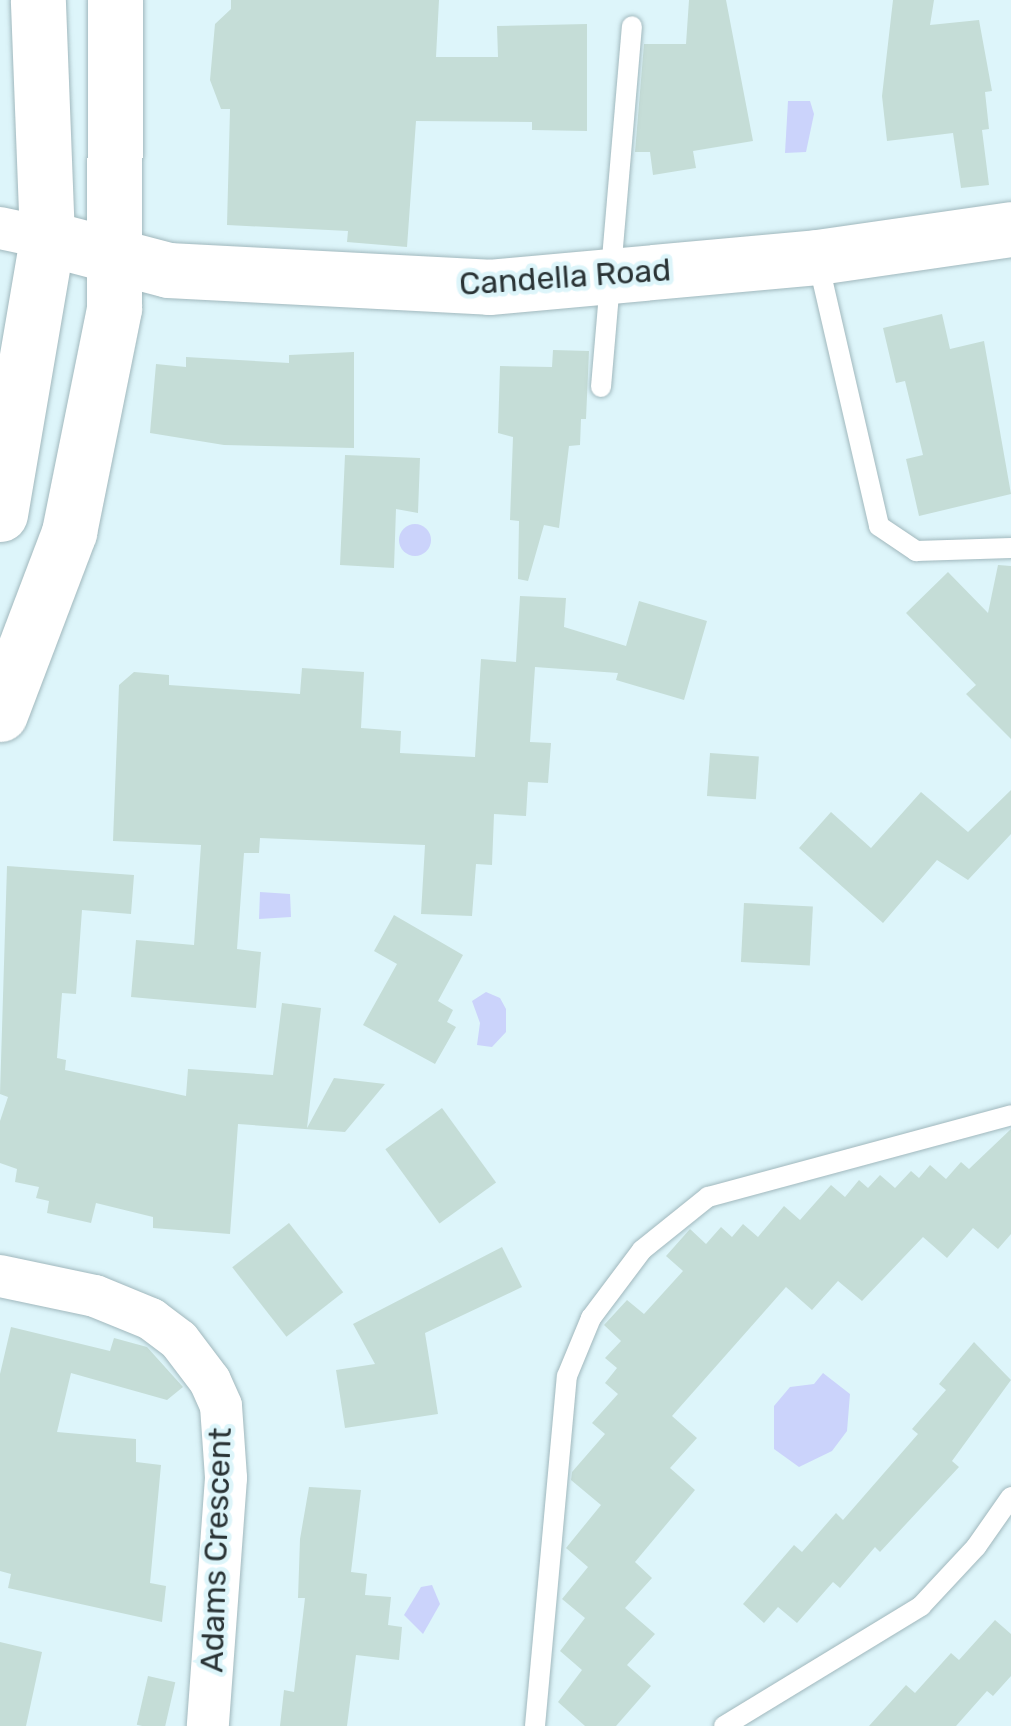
<!DOCTYPE html>
<style>
body{margin:0}
#map{position:relative;width:1011px;height:1726px;overflow:hidden;background:#ddf5fa;font-family:Rubik,sans-serif}
div>[style]{position:absolute}
[style*='--x']{left:calc(var(--x)*1px);top:calc(var(--y)*1px);width:calc(var(--w)*1px);rotate:calc(var(--a)*1deg)}
.water>*{inset:0;background:#cbd3fb}
.round{border-radius:50%}
.building>*{inset:0;background:#c5ddd7;transform-origin:0 0}
.roads{filter:drop-shadow(0 0 2px #a1b8bd) drop-shadow(0 0 2px #a1b8bd)}
.lane>*{height:20px;margin:-10px;padding:0 10px;transform-origin:10px;border-radius:10px;background:#fff}
.street>*{height:42px;margin:-21px;padding:0 21px;transform-origin:21px;border-radius:21px;background:#fff}
.secondary>*{height:55px;margin:-27.5px;padding:0 27.5px;transform-origin:27.5px;border-radius:27.5px;background:#fff}
span{translate:-50% -50%;white-space:nowrap;text-align:center;line-height:1.15;-webkit-text-stroke:9px #ddf5fa;paint-order:stroke}
.street-label{font-size:32px;color:#2a3335}
</style>
<div id="map">
<div class="water">
<i style="clip-path:polygon(788px 101px,810px 101px,814px 114px,806px 152px,785px 153px)"></i>
<i class="round" style="left:399px;top:524px;width:32px;height:32px"></i>
<i style="clip-path:polygon(260px 892px,290px 894px,291px 917px,259px 919px)"></i>
<i style="clip-path:polygon(486px 992px,500px 998px,506px 1009px,506px 1032px,492px 1047px,477px 1045px,480px 1023px,472px 1001px)"></i>
<i style="clip-path:polygon(823px 1373px,850px 1394px,847px 1431px,832px 1451px,799px 1467px,774px 1449px,774px 1406px,790px 1387px,814px 1384px)"></i>
<i style="clip-path:polygon(432px 1585px,440px 1604px,423px 1634px,404px 1615px,421px 1587px)"></i>
</div>
<div class="building">
<i style="clip-path:polygon(231px 0,439px 0,436px 57px,498px 57px,497px 26px,587px 24px,587px 131px,532px 130px,532px 122px,416px 121px,407px 247px,347px 242px,348px 231px,227px 225px,230px 109px,221px 109px,210px 80px,215px 24px,231px 9px)"></i>
<i style="clip-path:polygon(689px 0,726px 0,753px 141px,693px 151px,696px 168px,653px 175px,650px 152px,635px 152px,644px 44px,686px 44px)"></i>
<i style="clip-path:polygon(893px 0,934px 0,930px 25px,979px 20px,992px 91px,985px 92px,989px 129px,982px 130px,989px 185px,961px 188px,953px 133px,887px 141px,882px 96px)"></i>
<i style="clip-path:polygon(942px 314px,950px 349px,984px 341px,1011px 494px,919px 516px,906px 459px,923px 455px,905px 381px,896px 383px,883px 328px)"></i>
<i style="clip-path:polygon(553px 350px,589px 351px,586px 419px,581px 419px,580px 445px,569px 446px,559px 528px,544px 525px,528px 581px,518px 579px,519px 521px,510px 520px,513px 437px,498px 433px,500px 366px,552px 367px)"></i>
<i style="clip-path:polygon(354px 352px,354px 448px,224px 445px,150px 433px,156px 364px,186px 367px,186px 357px,289px 363px,289px 355px)"></i>
<i style="clip-path:polygon(345px 455px,420px 458px,418px 513px,396px 509px,394px 568px,340px 565px)"></i>
<i style="clip-path:polygon(998px 565px,1011px 566px,1011px 739px,966px 694px,976px 685px,906px 613px,948px 572px,988px 613px)"></i>
<i style="clip-path:polygon(520px 596px,566px 598px,564px 627px,626px 646px,639px 601px,707px 621px,684px 700px,616px 680px,618px 673px,535px 667px,530px 742px,551px 743px,548px 783px,528px 782px,526px 816px,494px 814px,492px 865px,476px 864px,472px 916px,421px 914px,425px 845px,260px 838px,259px 853px,244px 853px,237px 949px,261px 952px,256px 1008px,131px 997px,136px 940px,194px 945px,201px 845px,113px 841px,119px 685px,134px 672px,169px 675px,169px 685px,300px 694px,302px 668px,364px 672px,361px 728px,401px 731px,400px 753px,475px 757px,481px 659px,516px 662px)"></i>
<i style="left:710px;top:753px;width:49px;height:43px;rotate:4deg"></i>
<i style="clip-path:polygon(1011px 790px,1011px 834px,968px 880px,937px 860px,883px 923px,799px 848px,831px 812px,871px 848px,921px 792px,968px 832px)"></i>
<i style="clip-path:polygon(7px 866px,134px 875px,131px 914px,82px 910px,76px 994px,62px 993px,57px 1058px,66px 1060px,65px 1070px,186px 1096px,188px 1069px,273px 1075px,282px 1003px,321px 1008px,307px 1128px,334px 1078px,385px 1084px,345px 1132px,238px 1124px,230px 1234px,153px 1228px,153px 1217px,96px 1203px,91px 1223px,47px 1213px,49px 1201px,36px 1198px,39px 1187px,15px 1182px,17px 1169px,0 1163px,0 1121px,8px 1097px,0 1094px)"></i>
<i style="left:744px;top:903px;width:69px;height:59px;rotate:3deg"></i>
<i style="clip-path:polygon(394px 915px,463px 955px,438px 1001px,453px 1010px,447px 1022px,456px 1027px,435px 1064px,363px 1025px,397px 964px,374px 951px)"></i>
<i style="left:442px;top:1108px;width:92px;height:70px;rotate:54deg"></i>
<i style="clip-path:polygon(1011px 1129px,1011px 1234px,998px 1249px,973px 1228px,947px 1258px,923px 1237px,862px 1301px,838px 1281px,812px 1310px,786px 1287px,672px 1416px,697px 1438px,670px 1468px,695px 1490px,635px 1562px,652px 1578px,625px 1608px,655px 1634px,627px 1665px,651px 1686px,616px 1726px,585px 1726px,558px 1702px,582px 1670px,560px 1651px,585px 1618px,562px 1599px,588px 1567px,566px 1548px,601px 1505px,571px 1480px,572px 1472px,605px 1434px,592px 1423px,618px 1394px,605px 1383px,617px 1368px,605px 1358px,621px 1341px,604px 1325px,627px 1300px,644px 1314px,683px 1271px,666px 1256px,690px 1229px,706px 1244px,721px 1227px,732px 1237px,743px 1224px,758px 1237px,784px 1206px,800px 1220px,831px 1185px,845px 1197px,859px 1180px,868px 1188px,880px 1175px,895px 1188px,911px 1171px,919px 1178px,930px 1165px,946px 1179px,961px 1162px,969px 1169px)"></i>
<i style="left:289px;top:1223px;width:88px;height:72px;rotate:52deg"></i>
<i style="clip-path:polygon(502px 1247px,522px 1287px,425px 1333px,438px 1414px,345px 1428px,336px 1370px,375px 1364px,353px 1324px)"></i>
<i style="clip-path:polygon(11px 1327px,110px 1351px,114px 1338px,147px 1347px,183px 1387px,167px 1400px,71px 1373px,57px 1432px,136px 1439px,136px 1462px,161px 1465px,150px 1583px,166px 1586px,162px 1622px,8px 1588px,11px 1574px,0 1571px,0 1374px)"></i>
<i style="clip-path:polygon(974px 1342px,1011px 1380px,952px 1461px,959px 1467px,880px 1552px,875px 1547px,840px 1588px,833px 1582px,797px 1623px,778px 1607px,764px 1623px,743px 1604px,794px 1545px,802px 1552px,836px 1513px,843px 1520px,918px 1434px,912px 1429px,946px 1390px,939px 1384px)"></i>
<i style="clip-path:polygon(309px 1487px,361px 1490px,351px 1572px,367px 1574px,365px 1595px,391px 1597px,388px 1625px,402px 1627px,399px 1660px,356px 1655px,347px 1726px,280px 1726px,284px 1690px,294px 1692px,305px 1598px,298px 1598px,300px 1539px)"></i>
<i style="clip-path:polygon(995px 1620px,1011px 1634px,1011px 1676px,993px 1696px,987px 1691px,956px 1726px,869px 1726px,906px 1685px,915px 1693px,951px 1653px,959px 1660px)"></i>
<i style="clip-path:polygon(0 1642px,42px 1652px,26px 1726px,0 1726px)"></i>
<i style="left:148px;top:1676px;width:28px;height:50px;rotate:13deg"></i>
</div>
<div class="roads">
<div class="lane">
<i style="--x:817;--y:257;--w:276;--a:77"></i>
<i style="--x:879;--y:526;--w:45;--a:34"></i>
<i style="--x:916;--y:551;--w:95;--a:-1.8"></i>
<i style="--x:601;--y:387;--w:362;--a:-85.1"></i>
<i style="--x:535;--y:1726;--w:351;--a:-84.8"></i>
<i style="--x:567;--y:1376;--w:63;--a:-67.5"></i>
<i style="--x:591;--y:1318;--w:85;--a:-53.1"></i>
<i style="--x:642;--y:1250;--w:85;--a:-38.8"></i>
<i style="--x:708;--y:1197;--w:314;--a:-15.1"></i>
<i style="--x:724;--y:1726;--w:231;--a:-31.3"></i>
<i style="--x:921;--y:1606;--w:81;--a:-47"></i>
<i style="--x:976;--y:1547;--w:61;--a:-55"></i>
</div>
<div class="street">
<i style="--x:0;--y:228;--w:48;--a:12"></i>
<i style="--x:0;--y:1276;--w:97;--a:11.9"></i>
<i style="--x:95;--y:1296;--w:61;--a:22.3"></i>
<i style="--x:151;--y:1319;--w:35;--a:37"></i>
<i style="--x:179;--y:1340;--w:51;--a:52.9"></i>
<i style="--x:210;--y:1381;--w:27;--a:66"></i>
<i style="--x:221;--y:1406;--w:72;--a:86"></i>
<i style="--x:226;--y:1478;--w:249;--a:94.2"></i>
</div>
<div class="secondary">
<i style="--x:47;--y:238;--w:125;--a:14.8"></i>
<i style="--x:168;--y:270;--w:321;--a:3"></i>
<i style="--x:489;--y:287;--w:329;--a:-5.2"></i>
<i style="--x:817;--y:257;--w:196;--a:-8.2"></i>
<i style="--x:0;--y:514;--w:280;--a:-80.3"></i>
<i style="--x:47;--y:238;--w:238;--a:-92.2"></i>
<i style="--x:0;--y:714;--w:195;--a:-69.2"></i>
<i style="--x:69;--y:532;--w:228;--a:-78.6"></i>
<i style="--x:114;--y:308;--w:308;--a:-89.8"></i>
</div>
</div>
<div class="street-label">
<span style="left:565px;top:277px;rotate:-4deg">Candella Road</span>
<span style="left:216px;top:1550px;rotate:-88deg">Adams Crescent</span>
</div>
</div>
